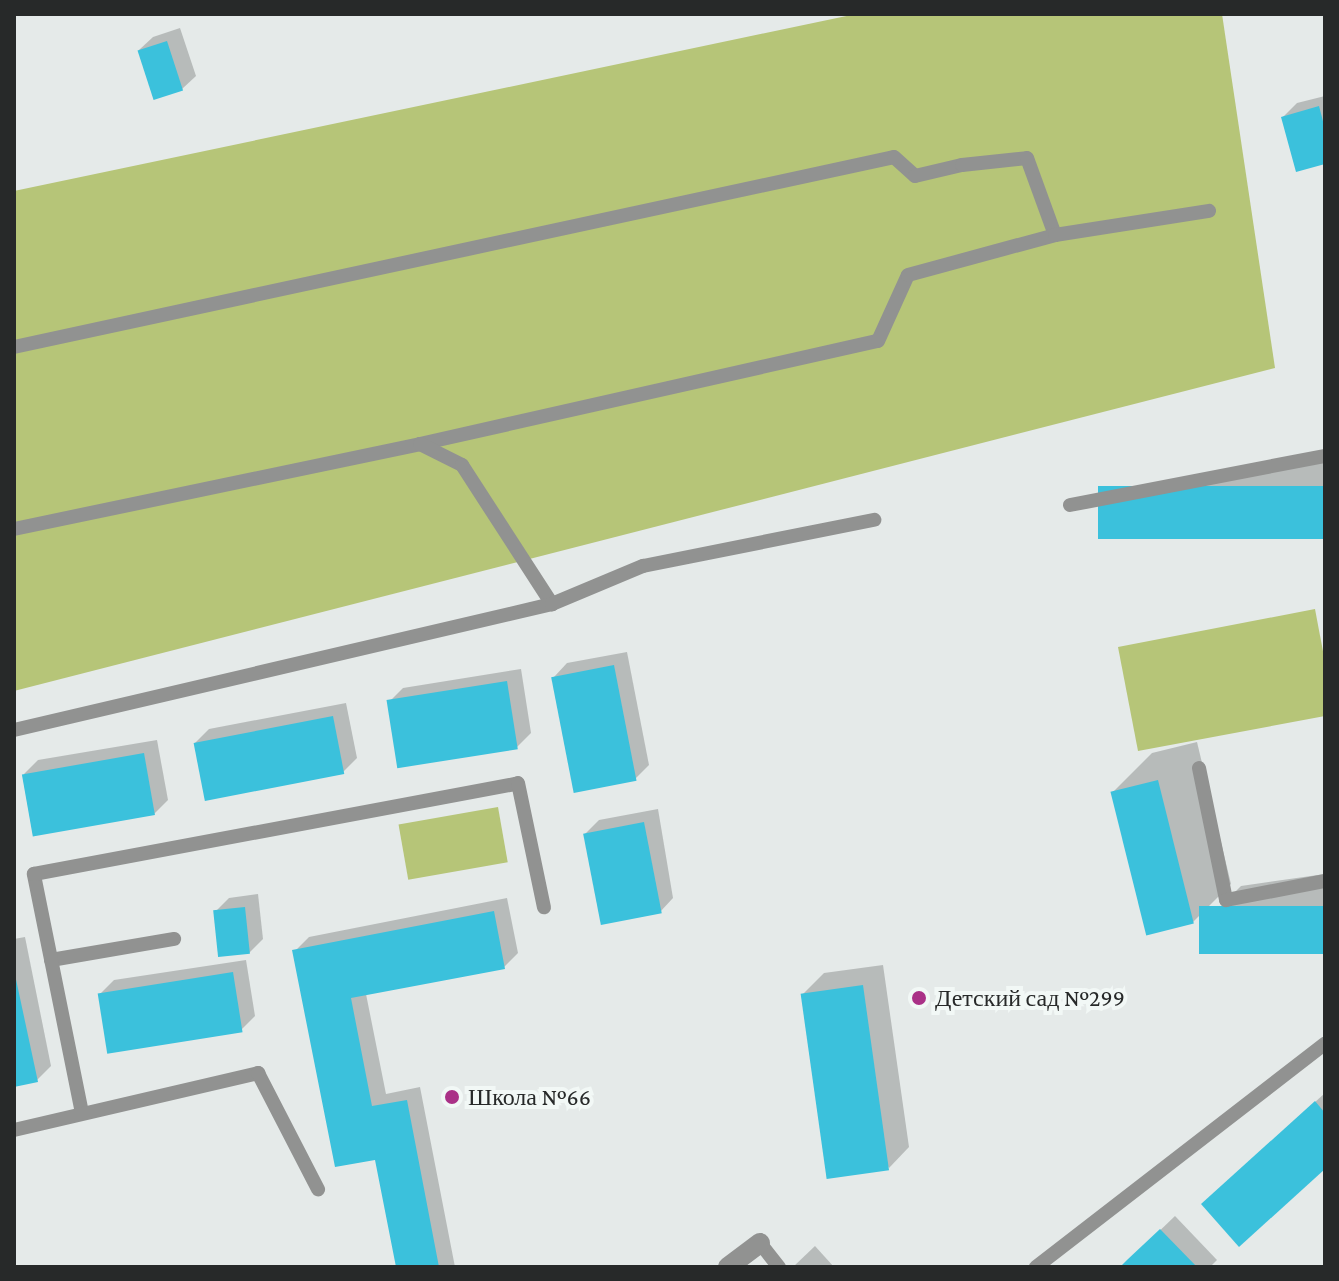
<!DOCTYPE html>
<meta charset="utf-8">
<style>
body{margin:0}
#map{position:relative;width:1339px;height:1281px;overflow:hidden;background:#e5eae9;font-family:"Crimson Pro",serif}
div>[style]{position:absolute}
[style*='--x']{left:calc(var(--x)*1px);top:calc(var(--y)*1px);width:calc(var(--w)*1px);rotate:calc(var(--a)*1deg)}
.green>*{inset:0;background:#b6c578;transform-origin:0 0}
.shadow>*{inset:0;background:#0003}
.building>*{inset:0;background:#3bc1dc;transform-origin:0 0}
.lane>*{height:14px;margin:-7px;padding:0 7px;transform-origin:7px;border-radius:7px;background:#919291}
.street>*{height:20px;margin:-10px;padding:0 10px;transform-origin:10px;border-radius:10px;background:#919291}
.dots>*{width:22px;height:22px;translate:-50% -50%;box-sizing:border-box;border:4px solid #f2f8f6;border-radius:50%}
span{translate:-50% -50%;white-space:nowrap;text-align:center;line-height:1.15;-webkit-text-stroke:8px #f2f8f6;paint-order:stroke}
.poi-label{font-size:24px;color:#272929}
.left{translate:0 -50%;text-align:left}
.frame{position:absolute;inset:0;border:16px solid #272929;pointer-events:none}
</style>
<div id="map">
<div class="green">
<i style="clip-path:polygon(856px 14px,1222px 14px,1275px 368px,14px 691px,14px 191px)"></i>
<i style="clip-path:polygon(1315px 609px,1325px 662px,1325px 716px,1138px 751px,1118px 647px)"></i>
<i style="left:498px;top:807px;width:56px;height:101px;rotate:80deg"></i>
</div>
<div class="shadow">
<i style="clip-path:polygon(180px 28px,196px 76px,182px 89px,139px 50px,153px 37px)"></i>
<i style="clip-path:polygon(1325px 96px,1325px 162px,1283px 117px,1297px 103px)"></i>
<i style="clip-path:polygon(1325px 456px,1325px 537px,1104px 531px,1143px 492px)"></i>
<i style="clip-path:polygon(627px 652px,649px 765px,635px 779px,554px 677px,567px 663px)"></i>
<i style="clip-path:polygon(521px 669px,531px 733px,517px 747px,389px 702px,403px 688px)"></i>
<i style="clip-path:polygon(346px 703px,357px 758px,343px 772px,195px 743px,209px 729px)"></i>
<i style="clip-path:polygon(157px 740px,168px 800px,154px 814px,24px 774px,38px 760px)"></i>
<i style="clip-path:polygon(1197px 742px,1231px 884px,1192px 923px,1113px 792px,1152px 753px)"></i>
<i style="clip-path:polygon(658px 809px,673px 898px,660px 912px,585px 834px,599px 820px)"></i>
<i style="clip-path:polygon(1325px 874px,1325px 952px,1202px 925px,1241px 886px)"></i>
<i style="clip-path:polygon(258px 894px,263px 939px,249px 953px,215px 912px,229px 898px)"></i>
<i style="clip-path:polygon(507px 898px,518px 953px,504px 967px,366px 994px,386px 1094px,420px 1087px,455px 1267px,398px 1267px,377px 1157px,295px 951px,309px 937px)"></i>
<i style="clip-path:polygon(25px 937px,51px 1066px,37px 1080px,14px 1085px,14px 939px)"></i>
<i style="clip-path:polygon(246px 960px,255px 1016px,241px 1030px,100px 994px,114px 980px)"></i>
<i style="clip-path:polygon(883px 965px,909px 1147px,889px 1168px,803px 994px,824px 973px)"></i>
<i style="clip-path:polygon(1325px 1093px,1325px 1166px,1217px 1191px)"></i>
<i style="clip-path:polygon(1175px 1216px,1217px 1260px,1210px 1267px,1122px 1267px)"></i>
<i style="clip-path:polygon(815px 1246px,834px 1267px,793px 1267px)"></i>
</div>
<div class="building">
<i style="left:167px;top:41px;width:52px;height:31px;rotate:72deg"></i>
<i style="clip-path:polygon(1319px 106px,1325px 129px,1325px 164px,1296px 172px,1281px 117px)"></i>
<i style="left:1325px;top:486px;width:53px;height:227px;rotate:90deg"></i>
<i style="left:614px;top:665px;width:118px;height:64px;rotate:79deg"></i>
<i style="left:507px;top:681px;width:69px;height:122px;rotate:81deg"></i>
<i style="left:333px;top:716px;width:59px;height:142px;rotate:79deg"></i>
<i style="left:144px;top:753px;width:63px;height:124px;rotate:80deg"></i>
<i style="left:1158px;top:780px;width:148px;height:49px;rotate:76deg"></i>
<i style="left:644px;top:822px;width:93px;height:62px;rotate:79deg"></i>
<i style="left:1325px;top:906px;width:48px;height:126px;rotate:90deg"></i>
<i style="left:245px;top:907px;width:47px;height:32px;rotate:84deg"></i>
<i style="clip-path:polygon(494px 911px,505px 969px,351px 998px,372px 1106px,407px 1100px,439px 1267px,396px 1267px,375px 1160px,335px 1167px,292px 950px)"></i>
<i style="clip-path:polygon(14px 970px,38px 1082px,14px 1087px)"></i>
<i style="left:233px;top:972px;width:61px;height:137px;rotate:81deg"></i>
<i style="left:863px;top:985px;width:187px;height:63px;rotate:82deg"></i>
<i style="clip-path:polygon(1315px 1101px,1325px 1113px,1325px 1169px,1239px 1247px,1201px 1204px)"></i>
<i style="clip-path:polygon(1160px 1229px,1197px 1267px,1120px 1267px,1127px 1260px)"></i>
</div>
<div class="lane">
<i style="--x:14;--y:347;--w:900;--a:-12.18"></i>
<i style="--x:894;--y:157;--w:28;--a:42"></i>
<i style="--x:915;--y:176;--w:48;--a:-13.2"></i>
<i style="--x:962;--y:165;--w:65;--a:-6.1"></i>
<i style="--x:1027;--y:158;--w:82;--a:70"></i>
<i style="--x:420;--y:444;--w:469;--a:-12.7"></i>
<i style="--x:878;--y:341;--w:72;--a:-65.6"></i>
<i style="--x:908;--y:275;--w:152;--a:-15.2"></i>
<i style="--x:1055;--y:235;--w:156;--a:-8.9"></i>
<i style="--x:1070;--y:505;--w:260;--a:-10.9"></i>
<i style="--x:14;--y:529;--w:415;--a:-11.8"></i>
<i style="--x:420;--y:444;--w:47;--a:26.6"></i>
<i style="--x:462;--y:465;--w:166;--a:57.1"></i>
<i style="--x:14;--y:730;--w:553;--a:-13.18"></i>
<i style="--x:552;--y:604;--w:99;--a:-22.7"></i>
<i style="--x:643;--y:566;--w:236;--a:-11.3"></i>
<i style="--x:1199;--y:768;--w:135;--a:78.4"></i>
<i style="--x:1226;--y:900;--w:101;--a:-10.9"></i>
<i style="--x:51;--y:960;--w:125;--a:-9.7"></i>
<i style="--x:82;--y:1113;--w:244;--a:-101.4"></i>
<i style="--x:34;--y:874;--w:492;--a:-10.6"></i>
<i style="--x:518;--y:783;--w:127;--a:78.2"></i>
<i style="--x:14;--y:1130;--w:251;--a:-13.1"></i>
<i style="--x:258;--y:1073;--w:131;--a:62.7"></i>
<i style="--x:760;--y:1243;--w:31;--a:52"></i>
<i style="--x:1036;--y:1267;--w:365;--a:-37.7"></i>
</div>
<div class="street">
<i style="--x:728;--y:1267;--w:40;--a:-37"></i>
</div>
<div class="dots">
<i style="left:919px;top:998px;background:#aa3187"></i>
<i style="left:452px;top:1097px;background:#aa3187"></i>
</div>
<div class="poi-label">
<span class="left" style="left:935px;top:998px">Детский сад №299</span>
<span class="left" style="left:468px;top:1097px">Школа №66</span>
</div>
<div class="frame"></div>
</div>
